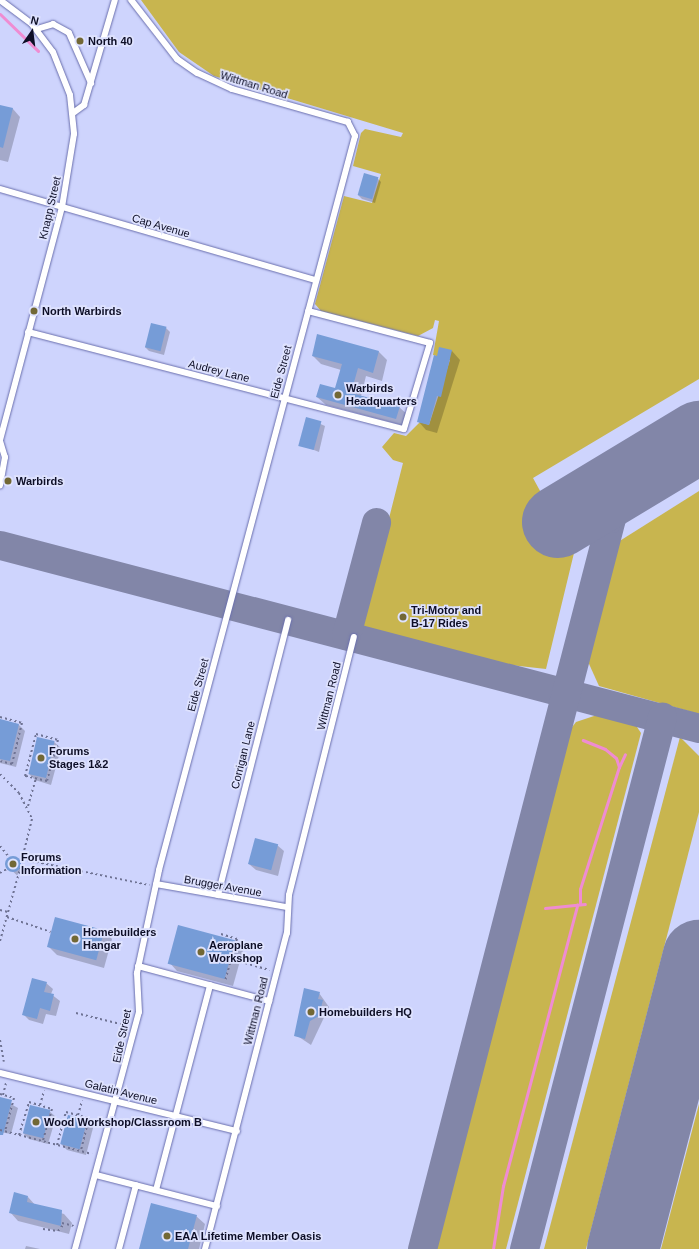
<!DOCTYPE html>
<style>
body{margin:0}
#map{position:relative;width:699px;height:1249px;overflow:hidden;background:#ced4fd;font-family:Arial,sans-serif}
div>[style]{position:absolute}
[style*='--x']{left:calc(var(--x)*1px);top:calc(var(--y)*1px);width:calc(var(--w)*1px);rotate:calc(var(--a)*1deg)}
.green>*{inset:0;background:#c8b54f}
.shadow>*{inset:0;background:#0003;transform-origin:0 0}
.stream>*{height:3px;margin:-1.5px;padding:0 1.5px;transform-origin:1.5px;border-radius:1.5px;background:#ef8cd2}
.taxiway>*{height:29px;margin:-14.5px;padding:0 14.5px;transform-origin:14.5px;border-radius:14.5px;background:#8286a8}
.runway>*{height:72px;margin:-36px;padding:0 36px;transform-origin:36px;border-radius:36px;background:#8286a8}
.building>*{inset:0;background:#769cd7;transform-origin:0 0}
.round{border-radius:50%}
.path>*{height:2px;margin-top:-1px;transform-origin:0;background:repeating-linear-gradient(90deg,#6f7394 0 2px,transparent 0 5px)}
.roads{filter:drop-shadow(0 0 1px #696ead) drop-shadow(0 0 1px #696ead)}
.service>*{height:6px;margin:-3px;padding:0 3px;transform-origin:3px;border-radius:3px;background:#fff}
.dots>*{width:11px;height:11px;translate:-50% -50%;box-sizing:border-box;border:2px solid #dee2fe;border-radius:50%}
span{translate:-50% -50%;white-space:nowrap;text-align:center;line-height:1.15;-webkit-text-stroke:3.5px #dee2fe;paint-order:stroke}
.poi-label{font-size:11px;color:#0d0e26;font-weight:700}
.left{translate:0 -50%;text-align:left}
.street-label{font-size:11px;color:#0d0e26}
.north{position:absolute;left:12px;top:12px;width:40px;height:40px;-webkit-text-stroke:3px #dee2fe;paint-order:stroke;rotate:14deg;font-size:11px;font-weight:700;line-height:16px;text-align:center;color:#0d0e26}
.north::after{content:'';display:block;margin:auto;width:14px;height:18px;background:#0d0e26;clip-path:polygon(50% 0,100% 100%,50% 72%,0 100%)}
</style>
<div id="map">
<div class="green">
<i style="clip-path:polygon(141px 0,699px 0,699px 379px,533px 478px,574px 553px,546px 669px,500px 664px,361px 629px,403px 463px,393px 460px,382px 447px,394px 433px,406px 436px,420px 422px,429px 425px,450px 360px,433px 355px,439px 321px,435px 320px,433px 328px,418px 336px,321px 311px,315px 304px,344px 196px,372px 203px,381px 174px,353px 166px,361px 133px,365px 129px,401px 137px,403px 133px,214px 76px,179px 52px)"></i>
<i style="clip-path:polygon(699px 491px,699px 714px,599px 686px,585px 655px,613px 549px,618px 542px)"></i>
<i style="clip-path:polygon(597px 715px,635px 724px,641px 733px,506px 1249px,430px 1249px,563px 739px,576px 722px)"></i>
<i style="clip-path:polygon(680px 737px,699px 756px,699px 812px,586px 1249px,544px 1249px)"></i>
<i style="clip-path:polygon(699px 1104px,699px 1249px,661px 1249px)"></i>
</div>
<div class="shadow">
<i style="clip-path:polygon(0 106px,13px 109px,20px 117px,8px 162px,0 160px)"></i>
<i style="clip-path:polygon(377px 178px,381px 182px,375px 203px,362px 199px,358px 195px)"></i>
<i style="clip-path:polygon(166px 328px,170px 332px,164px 355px,149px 351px,145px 347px)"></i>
<i style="clip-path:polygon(452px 351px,460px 360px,437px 433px,426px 430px,418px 421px,438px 357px)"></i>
<i style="clip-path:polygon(379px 352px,387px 360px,382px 381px,366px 376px,361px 396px,399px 407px,408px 415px,405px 426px,326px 405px,317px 397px,336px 389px,341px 370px,321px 364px,313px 356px)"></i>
<i style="clip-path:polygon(307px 418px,325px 426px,319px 452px,301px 445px)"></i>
<i style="clip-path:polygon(2px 720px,19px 725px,25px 731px,16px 767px,0 763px)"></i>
<i style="clip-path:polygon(54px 742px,61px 748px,51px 785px,35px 780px,29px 774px)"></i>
<i style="clip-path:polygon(277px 845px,284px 851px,278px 876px,256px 870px,249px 864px)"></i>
<i style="left:12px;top:857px;width:16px;height:10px;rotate:43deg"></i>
<i style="clip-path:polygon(104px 931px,112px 939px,104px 968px,57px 955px,48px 946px)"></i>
<i style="clip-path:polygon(234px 941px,243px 950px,233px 986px,177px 971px,169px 962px)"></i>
<i style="clip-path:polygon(46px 983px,53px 989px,51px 994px,60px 1001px,56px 1016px,46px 1014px,43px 1024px,29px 1020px,23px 1014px)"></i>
<i style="clip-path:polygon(319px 993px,329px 1007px,311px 1045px,296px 1035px)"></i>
<i style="clip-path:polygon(0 1098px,18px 1108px,11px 1134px,0 1132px)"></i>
<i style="clip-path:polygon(49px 1111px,56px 1117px,48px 1144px,29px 1139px,23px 1133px)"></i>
<i style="clip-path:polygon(68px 1117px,87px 1121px,93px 1128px,86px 1155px,67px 1150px,61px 1144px)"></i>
<i style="clip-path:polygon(28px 1197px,36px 1206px,64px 1214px,72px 1223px,69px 1234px,18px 1221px,10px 1212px)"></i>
<i style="clip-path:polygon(196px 1216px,205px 1224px,199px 1249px,140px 1249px)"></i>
<i style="clip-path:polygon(26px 1246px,40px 1249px,25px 1249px)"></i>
</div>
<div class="stream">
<i style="--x:0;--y:14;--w:53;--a:44.2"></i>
<i style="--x:619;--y:767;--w:14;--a:-65"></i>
<i style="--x:580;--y:904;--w:15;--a:-90"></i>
<i style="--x:580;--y:889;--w:128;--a:-72.3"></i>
<i style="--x:619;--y:767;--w:9;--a:-108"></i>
<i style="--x:616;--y:758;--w:14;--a:-141"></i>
<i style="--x:605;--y:749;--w:24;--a:-158"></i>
<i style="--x:545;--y:908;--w:40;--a:-5.7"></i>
<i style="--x:493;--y:1249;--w:64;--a:-81"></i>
<i style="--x:503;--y:1186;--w:291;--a:-75.2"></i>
</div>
<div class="taxiway">
<i style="--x:0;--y:545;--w:723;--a:14.67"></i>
<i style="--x:346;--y:635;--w:117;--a:-75.1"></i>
<i style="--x:422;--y:1249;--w:755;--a:-75.5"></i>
<i style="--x:611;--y:518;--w:31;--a:-71"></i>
<i style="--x:621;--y:489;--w:24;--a:-42"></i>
<i style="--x:524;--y:1249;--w:550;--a:-75.46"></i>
</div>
<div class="runway">
<i style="--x:558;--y:522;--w:165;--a:-31.1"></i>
<i style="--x:623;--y:1249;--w:303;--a:-75.5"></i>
</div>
<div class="building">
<i style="clip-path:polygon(0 105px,13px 108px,3px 148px,0 147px)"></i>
<i style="left:364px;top:173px;width:15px;height:23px;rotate:16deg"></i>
<i style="left:151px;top:323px;width:16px;height:25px;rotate:14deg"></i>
<i style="clip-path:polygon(317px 334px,379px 351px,373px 373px,358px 368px,351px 393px,400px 406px,396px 419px,316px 397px,320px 384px,335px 388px,342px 364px,312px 356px)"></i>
<i style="clip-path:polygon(439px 347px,452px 350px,441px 397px,437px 396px,429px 425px,417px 422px,434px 355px,437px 356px)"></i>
<i style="left:306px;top:417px;width:16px;height:30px;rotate:15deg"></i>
<i style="clip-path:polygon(0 719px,19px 724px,10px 761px,0 759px)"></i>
<i style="left:37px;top:737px;width:18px;height:38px;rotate:13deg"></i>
<i style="left:255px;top:838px;width:24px;height:27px;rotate:15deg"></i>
<i class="round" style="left:5px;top:856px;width:16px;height:16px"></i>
<i style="left:55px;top:917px;width:51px;height:31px;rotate:15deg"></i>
<i style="left:178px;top:925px;width:59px;height:40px;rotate:15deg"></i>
<i style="clip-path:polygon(32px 978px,47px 982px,44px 992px,54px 994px,50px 1011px,40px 1008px,37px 1019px,22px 1015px)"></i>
<i style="clip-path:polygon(304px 988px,320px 992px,318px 999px,323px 1000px,319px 1016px,310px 1021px,305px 1039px,294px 1036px)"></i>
<i style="clip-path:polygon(0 1097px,12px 1100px,3px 1135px,0 1135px)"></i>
<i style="left:30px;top:1105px;width:21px;height:29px;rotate:14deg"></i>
<i style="left:68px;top:1115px;width:20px;height:30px;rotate:15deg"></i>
<i style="clip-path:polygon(14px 1192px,28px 1196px,27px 1202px,62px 1210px,61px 1226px,9px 1213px)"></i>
<i style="clip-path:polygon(151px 1203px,197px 1215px,188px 1249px,139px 1249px)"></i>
</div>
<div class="path">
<i style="--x:0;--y:717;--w:23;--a:15"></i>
<i style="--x:22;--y:723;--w:42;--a:103.7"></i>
<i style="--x:12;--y:764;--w:12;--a:-166"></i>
<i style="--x:36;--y:734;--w:23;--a:15"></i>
<i style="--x:58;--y:740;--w:42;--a:105"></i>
<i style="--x:47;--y:781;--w:23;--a:-167"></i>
<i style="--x:25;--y:776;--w:43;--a:-75.3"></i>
<i style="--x:0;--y:774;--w:27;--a:45"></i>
<i style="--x:19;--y:793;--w:29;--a:63"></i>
<i style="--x:32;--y:819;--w:45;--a:104"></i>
<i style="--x:28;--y:806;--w:29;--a:-74"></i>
<i style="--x:0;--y:846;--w:14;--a:51"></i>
<i style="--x:22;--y:859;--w:130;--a:11.6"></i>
<i style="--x:0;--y:873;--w:8;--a:-30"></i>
<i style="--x:0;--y:910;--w:8;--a:14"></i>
<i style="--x:7;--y:917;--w:46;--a:18.8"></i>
<i style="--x:221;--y:934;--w:17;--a:17"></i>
<i style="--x:237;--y:939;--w:44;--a:105.9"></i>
<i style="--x:0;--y:941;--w:75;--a:-74.5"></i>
<i style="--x:231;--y:959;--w:40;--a:16"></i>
<i style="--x:76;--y:1013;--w:54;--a:14"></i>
<i style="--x:0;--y:1040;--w:22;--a:80"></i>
<i style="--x:0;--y:1094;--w:15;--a:16"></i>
<i style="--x:14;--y:1098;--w:34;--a:105"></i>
<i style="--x:3;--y:1095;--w:12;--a:-76"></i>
<i style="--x:40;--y:1105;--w:15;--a:-74"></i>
<i style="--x:78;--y:1115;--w:15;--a:-74"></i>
<i style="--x:0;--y:1130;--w:95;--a:14.6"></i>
<i style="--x:19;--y:1135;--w:34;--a:-73"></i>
<i style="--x:29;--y:1102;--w:24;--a:17"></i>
<i style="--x:52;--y:1109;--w:33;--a:106"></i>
<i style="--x:57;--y:1145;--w:34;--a:-75"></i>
<i style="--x:66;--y:1112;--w:24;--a:15"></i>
<i style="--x:89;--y:1118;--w:34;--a:104"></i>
<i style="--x:62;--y:1223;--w:12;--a:14"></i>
<i style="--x:43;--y:1229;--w:15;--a:8"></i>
<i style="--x:58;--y:1231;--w:9;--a:-49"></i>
</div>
<div class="roads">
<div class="service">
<i style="--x:0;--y:0;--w:39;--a:37"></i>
<i style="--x:31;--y:23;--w:36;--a:53"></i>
<i style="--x:53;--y:52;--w:46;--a:68.4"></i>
<i style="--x:70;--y:95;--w:39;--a:84"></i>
<i style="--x:74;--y:134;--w:74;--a:99.3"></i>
<i style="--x:62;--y:207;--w:241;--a:104.9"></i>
<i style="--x:37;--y:29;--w:17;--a:-17"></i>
<i style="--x:53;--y:24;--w:18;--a:29"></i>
<i style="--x:69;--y:33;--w:55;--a:66.3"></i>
<i style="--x:73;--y:113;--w:14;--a:-36"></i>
<i style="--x:84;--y:105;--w:109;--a:-73.6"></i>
<i style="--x:0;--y:189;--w:329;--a:16.1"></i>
<i style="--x:28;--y:332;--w:388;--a:14.5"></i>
<i style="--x:404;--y:429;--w:90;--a:-73.2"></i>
<i style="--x:430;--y:343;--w:126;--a:-165.3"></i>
<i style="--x:0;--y:441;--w:17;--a:73"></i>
<i style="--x:5;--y:457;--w:29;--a:100"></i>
<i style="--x:156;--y:884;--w:133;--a:10"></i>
<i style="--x:218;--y:895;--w:284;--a:-75.7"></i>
<i style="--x:138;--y:966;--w:136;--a:15"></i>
<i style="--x:0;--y:1073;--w:244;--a:13.8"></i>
<i style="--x:96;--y:1175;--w:125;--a:14.4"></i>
<i style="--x:156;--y:1190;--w:212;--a:-75.2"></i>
<i style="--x:75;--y:1249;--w:245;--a:-74.9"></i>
<i style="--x:139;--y:1012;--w:39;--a:-93"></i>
<i style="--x:137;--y:973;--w:105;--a:-77.9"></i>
<i style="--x:159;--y:870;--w:760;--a:-75.05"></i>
<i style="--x:355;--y:136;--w:16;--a:-117"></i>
<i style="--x:348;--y:122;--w:121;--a:-164.1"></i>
<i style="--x:232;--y:89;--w:38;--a:-155"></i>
<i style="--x:197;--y:73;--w:24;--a:-145"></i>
<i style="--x:177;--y:59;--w:75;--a:-127.9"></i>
<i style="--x:119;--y:1249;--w:66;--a:-75.1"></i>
<i style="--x:205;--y:1249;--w:326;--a:-75.5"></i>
<i style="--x:287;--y:933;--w:38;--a:-87"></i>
<i style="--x:289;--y:895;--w:266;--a:-75.9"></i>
</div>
</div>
<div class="dots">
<i style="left:80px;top:41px;background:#726835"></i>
<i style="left:34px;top:311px;background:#726835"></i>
<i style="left:338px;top:395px;background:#726835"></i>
<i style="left:8px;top:481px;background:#726835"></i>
<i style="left:403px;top:617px;background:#726835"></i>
<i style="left:41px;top:758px;background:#726835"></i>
<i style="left:13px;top:864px;background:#726835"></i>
<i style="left:75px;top:939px;background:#726835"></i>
<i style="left:201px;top:952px;background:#726835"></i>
<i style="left:311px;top:1012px;background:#726835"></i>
<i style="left:36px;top:1122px;background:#726835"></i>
<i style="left:167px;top:1236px;background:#726835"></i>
</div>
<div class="poi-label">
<span class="left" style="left:88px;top:41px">North 40</span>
<span class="left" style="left:42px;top:311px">North Warbirds</span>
<span class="left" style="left:346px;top:395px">Warbirds<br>Headquarters</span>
<span class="left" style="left:16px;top:481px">Warbirds</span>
<span class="left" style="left:411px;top:617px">Tri-Motor and<br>B-17 Rides</span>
<span class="left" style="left:49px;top:758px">Forums<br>Stages 1&amp;2</span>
<span class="left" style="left:21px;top:864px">Forums<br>Information</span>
<span class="left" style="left:83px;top:939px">Homebuilders<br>Hangar</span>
<span class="left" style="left:209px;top:952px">Aeroplane<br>Workshop</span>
<span class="left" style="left:319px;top:1012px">Homebuilders HQ</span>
<span class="left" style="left:44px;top:1122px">Wood Workshop/Classroom B</span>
<span class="left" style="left:175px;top:1236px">EAA Lifetime Member Oasis</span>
</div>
<div class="street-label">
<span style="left:254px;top:85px;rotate:17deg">Wittman Road</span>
<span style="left:50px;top:208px;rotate:-77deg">Knapp Street</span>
<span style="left:161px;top:226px;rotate:16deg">Cap Avenue</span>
<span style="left:219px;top:371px;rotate:14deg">Audrey Lane</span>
<span style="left:281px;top:372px;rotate:-75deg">Eide Street</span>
<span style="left:198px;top:685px;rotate:-75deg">Eide Street</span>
<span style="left:329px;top:696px;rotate:-76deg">Wittman Road</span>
<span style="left:243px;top:755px;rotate:-76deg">Corrigan Lane</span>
<span style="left:223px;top:886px;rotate:10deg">Brugger Avenue</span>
<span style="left:256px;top:1011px;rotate:-76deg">Wittman Road</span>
<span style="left:122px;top:1036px;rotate:-78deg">Eide Street</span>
<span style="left:121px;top:1092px;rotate:14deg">Galatin Avenue</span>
</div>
<div class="north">N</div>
</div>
